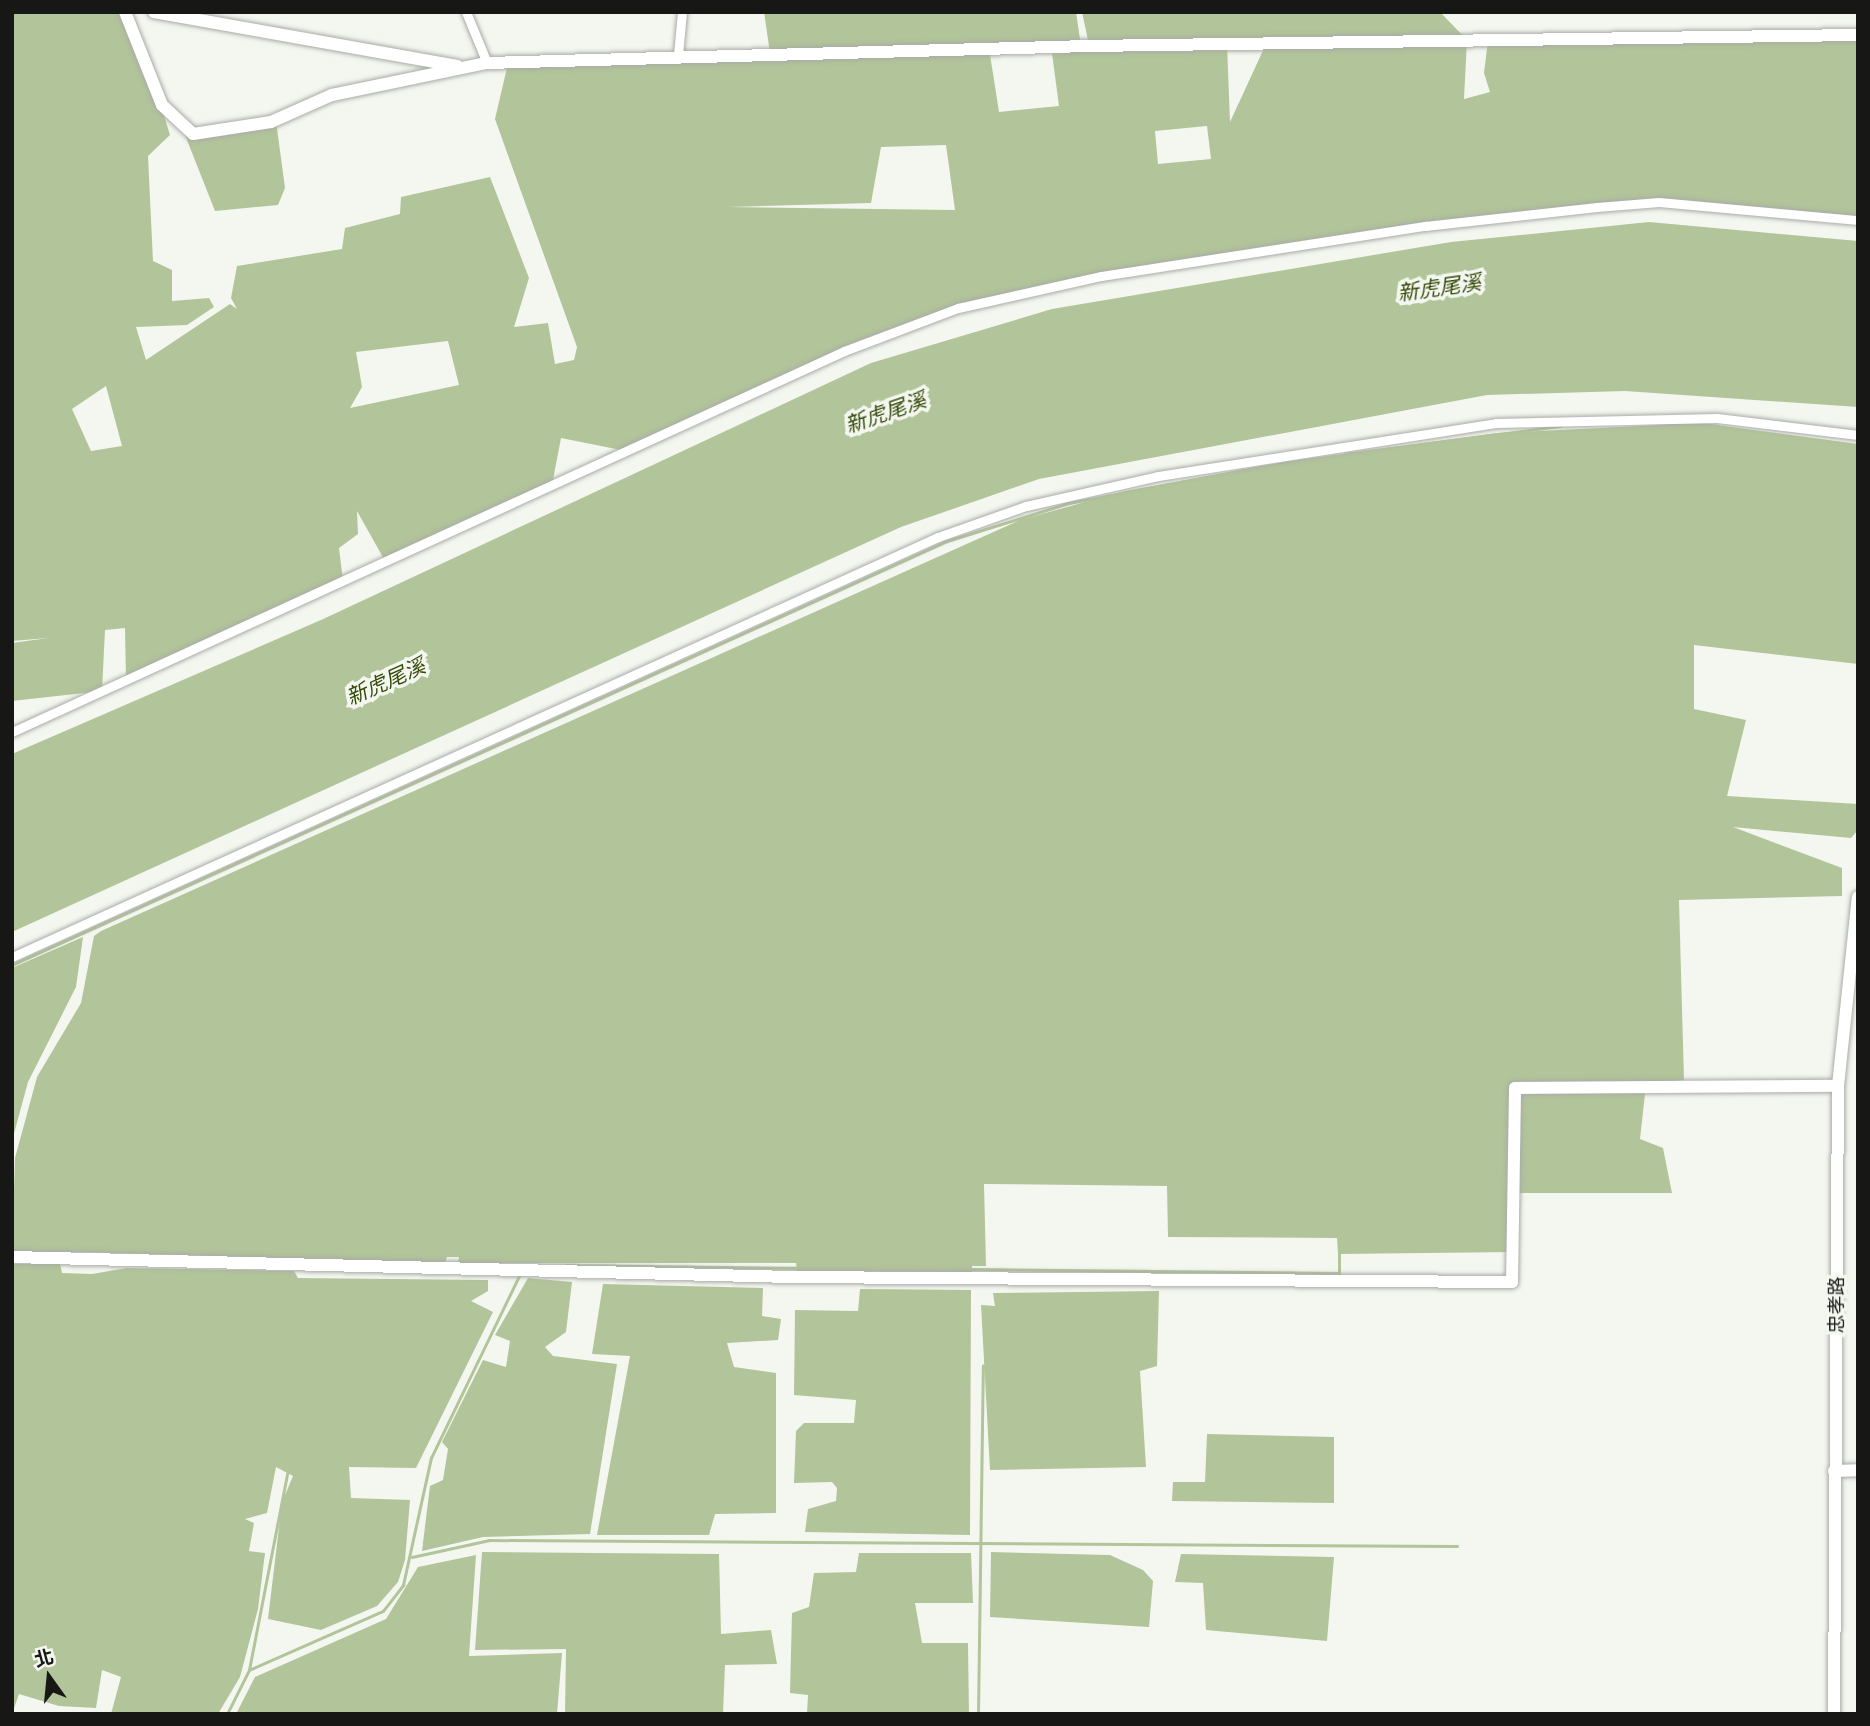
<!DOCTYPE html>
<meta charset="utf-8">
<style>
body{margin:0}
#map{position:relative;width:1870px;height:1726px;overflow:hidden;background:#f4f7f0;font-family:"Playfair Display","Noto Sans TC",serif}
div>[style]{position:absolute}
[style*='--x']{left:calc(var(--x)*1px);top:calc(var(--y)*1px);width:calc(var(--w)*1px);rotate:calc(var(--a)*1deg)}
.water>*{inset:0;background:#b2c49a}
.stream>*{height:2.5px;margin:-1.25px;padding:0 1.25px;transform-origin:1.25px;border-radius:1.25px;background:#b2c49a}
.roads{filter:drop-shadow(0 0 2px #a9aca6) drop-shadow(0 0 2px #a9aca6)}
.street>*{height:9px;margin:-4.5px;padding:0 4.5px;transform-origin:4.5px;border-radius:4.5px;background:#fff}
.secondary>*{height:12px;margin:-6px;padding:0 6px;transform-origin:6px;border-radius:6px;background:#fff}
span{translate:-50% -50%;white-space:nowrap;text-align:center;line-height:1.15;-webkit-text-stroke:7px #f4f7f0;paint-order:stroke}
.street-label{font-size:19px;color:#171816}
.water-label{font-size:21px;color:#354a09;font-style:italic}
.frame{position:absolute;inset:0;border:14px solid #171816;pointer-events:none}
.north{position:absolute;left:14px;top:1642px;width:70px;height:70px;-webkit-text-stroke:5px #f4f7f0;paint-order:stroke;rotate:345deg;font-size:19px;font-weight:700;line-height:28px;text-align:center;color:#171816}
.north::after{content:'';display:block;margin:auto;width:24px;height:32px;background:#171816;clip-path:polygon(50% 0,100% 100%,50% 72%,0 100%)}
</style>
<div id="map">
<div class="water">
<i style="clip-path:polygon(evenodd,12px 12px,126px 12px,146px 57px,170px 135px,148px 156px,153px 261px,172px 270px,172px 301px,209px 298px,214px 307px,187px 325px,136px 327px,146px 360px,230px 304px,237px 309px,231px 298px,237px 266px,342px 249px,345px 228px,400px 214px,401px 197px,490px 177px,529px 278px,514px 327px,548px 323px,555px 364px,574px 360px,577px 347px,495px 119px,509px 59px,770px 53px,764px 12px,1076px 12px,1081px 46px,1089px 45px,1082px 12px,1440px 12px,1467px 40px,1464px 99px,1490px 92px,1484px 73px,1488px 40px,1858px 35px,1858px 220px,1649px 203px,1390px 231px,973px 304px,849px 349px,626px 451px,561px 438px,552px 485px,385px 561px,357px 511px,358px 534px,339px 548px,343px 581px,126px 680px,125px 628px,105px 630px,102px 691px,12px 701px,12px 643px,48px 638px,12px 641px,12px 12px,1227px 44px,1266px 44px,1230px 122px,1227px 44px,12px 12px,1051px 46px,1059px 106px,999px 112px,989px 48px,1051px 46px,12px 12px,1207px 126px,1211px 159px,1158px 164px,1155px 131px,1207px 126px,12px 12px,946px 145px,955px 210px,728px 207px,871px 203px,881px 147px,946px 145px,12px 12px,448px 341px,459px 385px,350px 408px,362px 387px,356px 352px,448px 341px,12px 12px,106px 386px,122px 446px,91px 451px,72px 409px,106px 386px)"></i>
<i style="clip-path:polygon(276px 121px,285px 188px,278px 205px,215px 211px,183px 130px)"></i>
<i style="clip-path:polygon(1649px 222px,1858px 241px,1858px 407px,1625px 391px,1487px 395px,1039px 479px,901px 527px,12px 932px,12px 754px,321px 620px,871px 363px,1052px 309px,1451px 242px)"></i>
<i style="clip-path:polygon(1702px 423px,1858px 444px,1858px 664px,1694px 645px,1694px 709px,1746px 720px,1727px 796px,1858px 804px,1858px 830px,1851px 838px,1733px 827px,1842px 868px,1842px 896px,1679px 900px,1684px 1080px,1646px 1085px,1640px 1139px,1663px 1148px,1672px 1193px,1516px 1193px,1514px 1252px,1338px 1254px,1337px 1238px,1168px 1237px,1167px 1186px,984px 1184px,986px 1266px,972px 1266px,972px 1272px,797px 1271px,796px 1263px,458px 1263px,459px 1257px,447px 1257px,445px 1263px,12px 1250px,15px 1158px,37px 1077px,81px 1003px,94px 936px,101px 931px,1020px 520px,1125px 491px,1283px 462px,1497px 433px)"></i>
<i style="clip-path:polygon(83px 937px,76px 987px,28px 1082px,12px 1141px,12px 968px)"></i>
<i style="clip-path:polygon(12px 1264px,60px 1264px,62px 1273px,92px 1274px,127px 1268px,294px 1271px,298px 1278px,488px 1280px,488px 1291px,471px 1301px,493px 1312px,416px 1468px,349px 1467px,351px 1498px,410px 1500px,405px 1560px,398px 1582px,377px 1606px,321px 1630px,268px 1619px,282px 1502px,293px 1476px,276px 1467px,267px 1513px,245px 1519px,254px 1523px,249px 1551px,265px 1553px,258px 1609px,240px 1677px,218px 1714px,111px 1714px,121px 1677px,102px 1670px,96px 1708px,59px 1706px,19px 1694px,12px 1714px)"></i>
<i style="clip-path:polygon(528px 1278px,572px 1282px,566px 1332px,545px 1347px,553px 1356px,617px 1364px,590px 1534px,483px 1537px,422px 1551px,430px 1486px,443px 1480px,448px 1449px,442px 1442px,483px 1360px,506px 1367px,510px 1341px,495px 1335px)"></i>
<i style="clip-path:polygon(603px 1284px,763px 1288px,762px 1316px,781px 1319px,778px 1340px,727px 1343px,734px 1367px,776px 1373px,776px 1513px,715px 1514px,709px 1535px,597px 1535px,630px 1356px,592px 1354px)"></i>
<i style="clip-path:polygon(860px 1289px,971px 1290px,970px 1535px,805px 1532px,808px 1509px,836px 1501px,837px 1488px,832px 1482px,794px 1483px,796px 1431px,804px 1423px,854px 1423px,856px 1400px,794px 1395px,795px 1310px,858px 1311px)"></i>
<i style="clip-path:polygon(1159px 1291px,1157px 1366px,1140px 1371px,1146px 1467px,990px 1470px,981px 1305px,995px 1306px,993px 1293px)"></i>
<i style="clip-path:polygon(1207px 1434px,1334px 1437px,1334px 1503px,1172px 1501px,1173px 1482px,1205px 1482px)"></i>
<i style="clip-path:polygon(482px 1552px,719px 1554px,721px 1634px,771px 1630px,777px 1664px,725px 1665px,723px 1714px,565px 1714px,566px 1649px,475px 1650px)"></i>
<i style="clip-path:polygon(991px 1552px,1110px 1555px,1143px 1570px,1153px 1581px,1149px 1627px,990px 1617px)"></i>
<i style="clip-path:polygon(859px 1553px,971px 1553px,973px 1603px,915px 1603px,922px 1643px,968px 1643px,969px 1714px,807px 1714px,808px 1695px,790px 1693px,792px 1613px,809px 1607px,814px 1573px,856px 1572px)"></i>
<i style="clip-path:polygon(1181px 1554px,1334px 1557px,1327px 1641px,1206px 1630px,1203px 1583px,1175px 1582px)"></i>
<i style="clip-path:polygon(476px 1555px,469px 1656px,562px 1653px,557px 1714px,236px 1714px,255px 1677px,386px 1619px,418px 1567px)"></i>
</div>
<div class="stream">
<i style="--x:1637;--y:424;--w:57;--a:0"></i>
<i style="--x:1704;--y:424;--w:14;--a:8"></i>
<i style="--x:1345;--y:454;--w:218;--a:-7.4"></i>
<i style="--x:12;--y:965;--w:1027;--a:-24.39"></i>
<i style="--x:947;--y:541;--w:128;--a:-17.3"></i>
<i style="--x:1069;--y:503;--w:190;--a:-10.6"></i>
<i style="--x:12;--y:1251;--w:58;--a:1"></i>
<i style="--x:566;--y:1265;--w:231;--a:0.7"></i>
<i style="--x:969;--y:1269;--w:370;--a:0.6"></i>
<i style="--x:1339;--y:1273;--w:21;--a:-90"></i>
<i style="--x:412;--y:1557;--w:79;--a:-12.4"></i>
<i style="--x:489;--y:1540;--w:968;--a:0.36"></i>
<i style="--x:249;--y:1670;--w:146;--a:-23.8"></i>
<i style="--x:383;--y:1611;--w:33;--a:-52"></i>
<i style="--x:403;--y:1585;--w:130;--a:-77.6"></i>
<i style="--x:431;--y:1458;--w:202;--a:-64.2"></i>
<i style="--x:227;--y:1714;--w:49;--a:-63.4"></i>
<i style="--x:249;--y:1670;--w:200;--a:-79"></i>
<i style="--x:978;--y:1714;--w:348;--a:-89.2"></i>
</div>
<div class="roads">
<div class="street">
<i style="--x:466;--y:12;--w:55;--a:67.6"></i>
<i style="--x:678;--y:55;--w:43;--a:-84.7"></i>
<i style="--x:12;--y:732;--w:915;--a:-24.6"></i>
<i style="--x:844;--y:351;--w:122;--a:-20.7"></i>
<i style="--x:958;--y:308;--w:147;--a:-12.6"></i>
<i style="--x:1101;--y:276;--w:328;--a:-8.8"></i>
<i style="--x:1425;--y:226;--w:173;--a:-6.3"></i>
<i style="--x:1597;--y:207;--w:62;--a:-4.6"></i>
<i style="--x:1659;--y:202;--w:200;--a:5.2"></i>
<i style="--x:12;--y:957;--w:1017;--a:-24.4"></i>
<i style="--x:938;--y:537;--w:93;--a:-19.4"></i>
<i style="--x:1026;--y:506;--w:135;--a:-12.8"></i>
<i style="--x:1158;--y:476;--w:342;--a:-8.9"></i>
<i style="--x:1496;--y:423;--w:221;--a:-1.3"></i>
<i style="--x:1717;--y:418;--w:142;--a:6.9"></i>
</div>
<div class="secondary">
<i style="--x:125;--y:12;--w:100;--a:68.3"></i>
<i style="--x:162;--y:105;--w:42;--a:43.1"></i>
<i style="--x:193;--y:134;--w:79;--a:-8.7"></i>
<i style="--x:271;--y:122;--w:67;--a:-23.9"></i>
<i style="--x:332;--y:95;--w:158;--a:-11.7"></i>
<i style="--x:487;--y:63;--w:602;--a:-1.62"></i>
<i style="--x:1089;--y:46;--w:769;--a:-0.82"></i>
<i style="--x:154;--y:12;--w:308;--a:10.1"></i>
<i style="--x:12;--y:1257;--w:780;--a:1.47"></i>
<i style="--x:792;--y:1277;--w:720;--a:0.4"></i>
<i style="--x:1512;--y:1282;--w:194;--a:-89.1"></i>
<i style="--x:1515;--y:1088;--w:323;--a:-0.4"></i>
<i style="--x:1834;--y:1471;--w:24;--a:-2"></i>
<i style="--x:1834;--y:1714;--w:628;--a:-89.64"></i>
<i style="--x:1838;--y:1086;--w:190;--a:-84"></i>
</div>
</div>
<div class="street-label">
<span style="left:1836px;top:1305px;rotate:-90deg">忠孝路</span>
</div>
<div class="water-label">
<span style="left:1439px;top:286px;rotate:-8deg">新虎尾溪</span>
<span style="left:885px;top:411px;rotate:-19deg">新虎尾溪</span>
<span style="left:385px;top:680px;rotate:-24deg">新虎尾溪</span>
</div>
<div class="frame"></div>
<div class="north">北</div>
</div>
